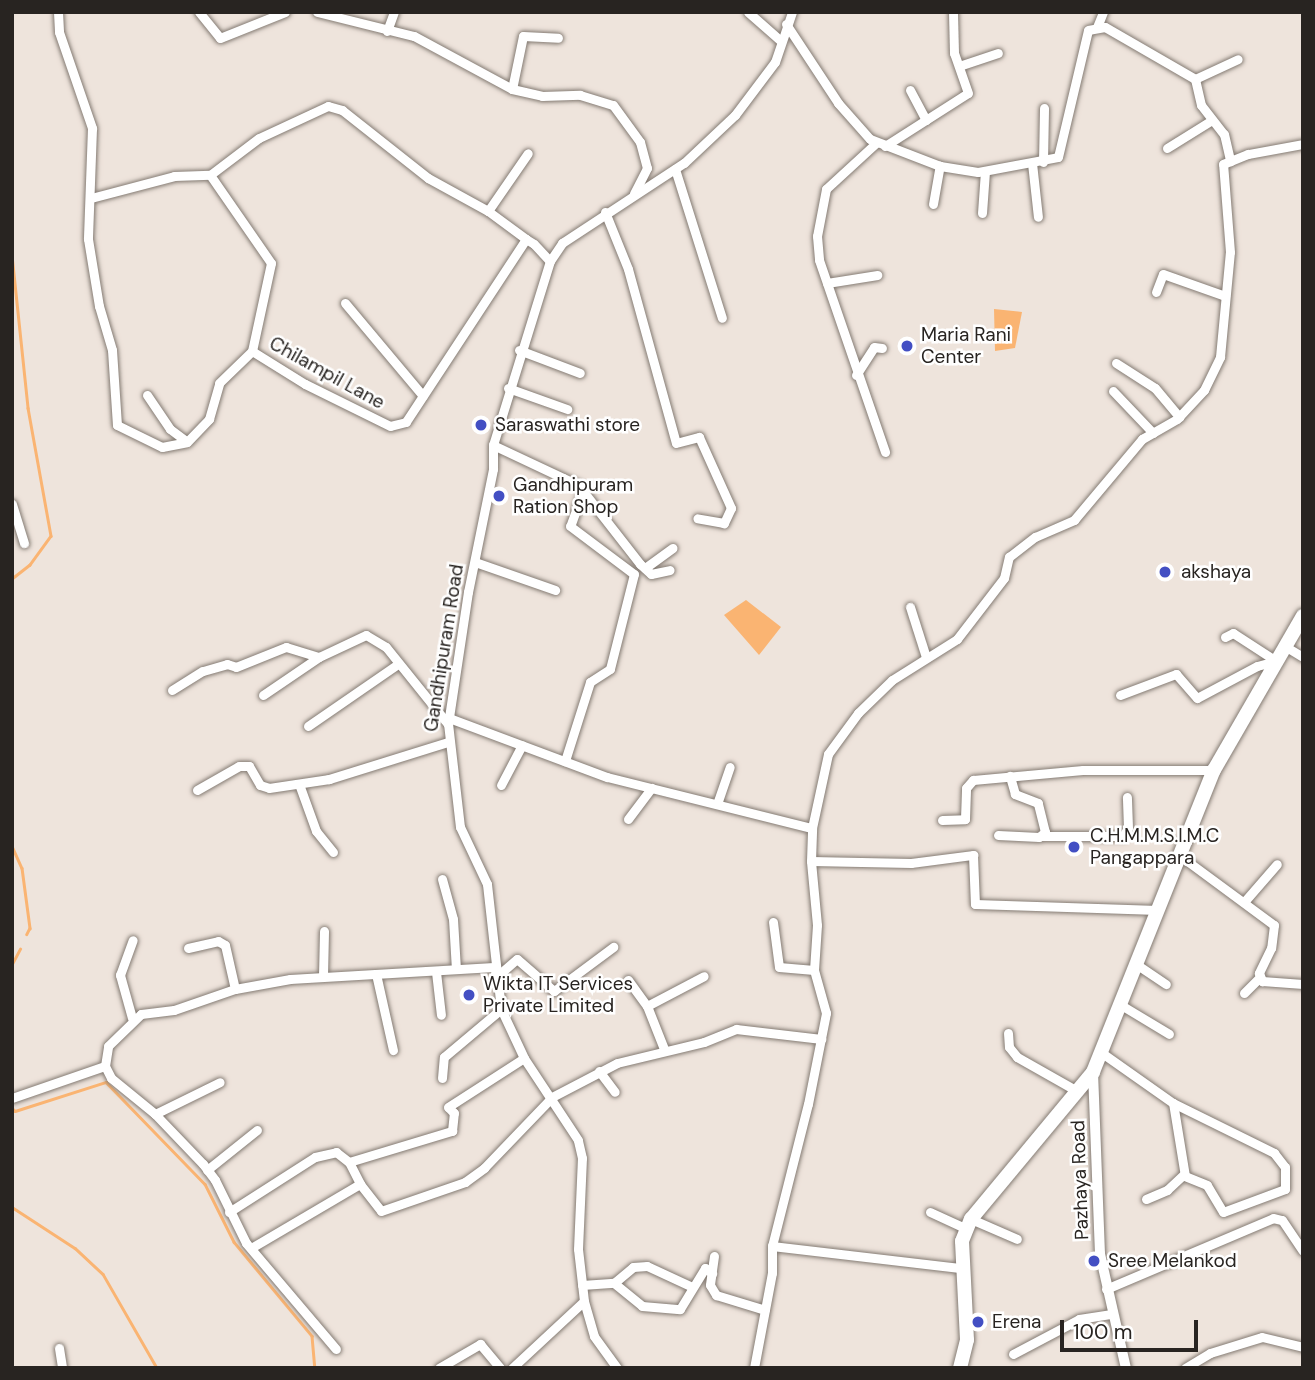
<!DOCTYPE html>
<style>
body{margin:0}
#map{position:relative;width:1315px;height:1380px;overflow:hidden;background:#eee4dc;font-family:"DM Sans",sans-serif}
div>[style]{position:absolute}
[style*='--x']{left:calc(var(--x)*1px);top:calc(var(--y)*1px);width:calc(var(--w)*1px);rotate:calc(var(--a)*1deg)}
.water>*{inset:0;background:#fab472}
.stream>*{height:2.5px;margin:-1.25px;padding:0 1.25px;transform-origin:1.25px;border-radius:1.25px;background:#fab472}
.roads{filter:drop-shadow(0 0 2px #847b73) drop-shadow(0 0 2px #847b73)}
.minor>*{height:9px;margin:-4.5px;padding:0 4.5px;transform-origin:4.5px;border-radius:4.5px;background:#fff}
.tertiary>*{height:10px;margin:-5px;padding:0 5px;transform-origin:5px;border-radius:5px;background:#fff}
.primary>*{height:14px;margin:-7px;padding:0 7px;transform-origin:7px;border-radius:7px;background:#fff}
.dots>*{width:19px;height:19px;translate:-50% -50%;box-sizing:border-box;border:4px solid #fff;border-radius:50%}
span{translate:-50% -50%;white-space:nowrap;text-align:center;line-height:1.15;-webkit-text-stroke:5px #fff;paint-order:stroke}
.poi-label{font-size:19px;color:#282421}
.left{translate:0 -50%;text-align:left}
.street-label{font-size:19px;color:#282421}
.frame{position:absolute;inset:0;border:14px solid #282421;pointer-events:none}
.scale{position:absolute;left:1060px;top:1320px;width:138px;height:32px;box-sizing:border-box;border:4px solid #282421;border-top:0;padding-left:9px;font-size:21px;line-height:24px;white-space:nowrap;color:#282421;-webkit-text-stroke:5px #fff;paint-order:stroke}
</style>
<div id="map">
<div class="water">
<i style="clip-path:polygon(994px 309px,1022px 312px,1015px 348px,995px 351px)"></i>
<i style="clip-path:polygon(746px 600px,781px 627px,759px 655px,724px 615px)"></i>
</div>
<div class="stream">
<i style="--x:12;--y:255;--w:154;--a:84"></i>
<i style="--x:28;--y:408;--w:130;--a:79.8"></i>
<i style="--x:51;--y:536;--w:36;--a:126"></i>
<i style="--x:30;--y:565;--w:23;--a:142"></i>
<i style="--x:12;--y:846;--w:24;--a:66"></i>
<i style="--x:22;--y:868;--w:61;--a:82.4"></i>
<i style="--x:30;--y:928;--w:7;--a:117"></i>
<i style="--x:12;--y:964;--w:17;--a:-62"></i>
<i style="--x:12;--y:1108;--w:4;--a:45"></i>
<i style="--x:15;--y:1111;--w:96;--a:-17.7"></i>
<i style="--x:106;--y:1082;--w:142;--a:45.9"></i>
<i style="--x:205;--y:1184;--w:65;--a:63.4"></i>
<i style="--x:234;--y:1242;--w:122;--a:50.3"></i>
<i style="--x:312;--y:1336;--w:32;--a:85"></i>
<i style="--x:12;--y:1207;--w:75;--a:33.1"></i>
<i style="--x:75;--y:1248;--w:38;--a:43"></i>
<i style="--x:103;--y:1274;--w:108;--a:60.1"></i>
</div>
<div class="roads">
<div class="minor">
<i style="--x:58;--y:12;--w:20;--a:87"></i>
<i style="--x:59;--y:32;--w:102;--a:71"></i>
<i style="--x:92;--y:128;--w:111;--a:92.1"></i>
<i style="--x:88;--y:239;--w:68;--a:80.7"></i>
<i style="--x:99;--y:306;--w:46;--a:73.5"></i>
<i style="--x:112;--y:350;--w:75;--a:86.2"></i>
<i style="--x:117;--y:425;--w:50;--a:26.1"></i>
<i style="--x:162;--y:447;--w:25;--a:-11"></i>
<i style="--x:187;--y:442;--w:32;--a:-46"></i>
<i style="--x:209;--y:419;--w:37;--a:-74"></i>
<i style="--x:219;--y:383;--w:46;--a:-44.1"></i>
<i style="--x:199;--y:12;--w:33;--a:51"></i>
<i style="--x:220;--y:38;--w:70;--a:-21.8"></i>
<i style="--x:317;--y:12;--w:100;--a:13.9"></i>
<i style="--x:414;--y:36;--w:111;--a:28.4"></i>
<i style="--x:512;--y:89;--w:31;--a:13"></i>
<i style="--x:542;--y:96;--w:38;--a:-2"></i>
<i style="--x:580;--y:95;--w:34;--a:17"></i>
<i style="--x:613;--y:105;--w:46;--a:53.9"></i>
<i style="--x:640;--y:142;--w:27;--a:75"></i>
<i style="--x:647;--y:168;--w:29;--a:117"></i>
<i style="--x:748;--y:12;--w:44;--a:41.3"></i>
<i style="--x:786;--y:24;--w:95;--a:56.6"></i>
<i style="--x:838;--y:103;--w:48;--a:48.4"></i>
<i style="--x:870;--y:139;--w:75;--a:21.1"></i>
<i style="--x:940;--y:166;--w:38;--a:9"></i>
<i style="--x:978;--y:172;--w:81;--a:-10.6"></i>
<i style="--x:1058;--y:157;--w:130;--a:-76.7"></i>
<i style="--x:1088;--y:30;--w:17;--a:-10"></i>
<i style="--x:1105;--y:27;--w:104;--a:30"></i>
<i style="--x:1195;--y:79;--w:27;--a:77"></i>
<i style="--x:1201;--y:105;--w:37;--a:52"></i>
<i style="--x:1224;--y:134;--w:28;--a:77"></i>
<i style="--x:1097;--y:27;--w:16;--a:-68"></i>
<i style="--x:387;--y:31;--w:20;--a:-70"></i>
<i style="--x:959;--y:66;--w:41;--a:-18.4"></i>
<i style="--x:1195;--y:79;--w:47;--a:-24.9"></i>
<i style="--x:512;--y:89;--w:54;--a:-78.3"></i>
<i style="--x:523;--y:36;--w:35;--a:3"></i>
<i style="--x:910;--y:90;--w:34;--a:62"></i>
<i style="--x:876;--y:143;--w:68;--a:137.4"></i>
<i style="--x:826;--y:189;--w:48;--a:100.8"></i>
<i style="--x:817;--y:236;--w:24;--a:85"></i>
<i style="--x:819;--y:260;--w:203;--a:71"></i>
<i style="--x:885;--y:146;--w:98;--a:-32.6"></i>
<i style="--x:968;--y:93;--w:42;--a:-109.3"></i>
<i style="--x:954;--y:53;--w:41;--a:-91.4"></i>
<i style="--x:1167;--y:148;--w:53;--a:-31.9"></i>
<i style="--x:1043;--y:162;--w:54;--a:-88.9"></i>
<i style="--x:1032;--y:163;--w:54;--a:83.7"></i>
<i style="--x:675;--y:169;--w:156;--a:72.5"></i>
<i style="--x:91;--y:198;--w:86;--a:-14.8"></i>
<i style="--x:174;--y:176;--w:36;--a:-2"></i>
<i style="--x:933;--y:204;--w:39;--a:-80"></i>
<i style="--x:488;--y:211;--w:70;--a:-55.4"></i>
<i style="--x:605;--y:212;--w:61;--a:68"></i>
<i style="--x:628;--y:269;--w:180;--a:74.6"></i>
<i style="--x:676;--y:443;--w:24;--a:-15"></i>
<i style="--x:699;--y:437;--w:78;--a:65.7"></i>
<i style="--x:731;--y:508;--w:17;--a:115"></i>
<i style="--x:724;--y:523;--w:27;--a:-170"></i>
<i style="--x:982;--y:213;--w:42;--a:-85.9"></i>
<i style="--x:526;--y:239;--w:219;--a:123.3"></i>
<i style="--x:406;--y:422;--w:16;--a:166"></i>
<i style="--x:390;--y:426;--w:95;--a:-153.7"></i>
<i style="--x:305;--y:384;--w:62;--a:-148.1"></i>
<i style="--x:252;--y:351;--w:90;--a:-77.8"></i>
<i style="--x:271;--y:263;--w:107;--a:-124.7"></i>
<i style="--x:210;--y:175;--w:61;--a:-37.1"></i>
<i style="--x:259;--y:138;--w:76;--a:-24.9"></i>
<i style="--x:328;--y:106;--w:15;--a:16"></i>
<i style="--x:342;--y:110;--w:110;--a:38.3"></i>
<i style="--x:428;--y:178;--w:68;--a:28.8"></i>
<i style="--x:488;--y:211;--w:47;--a:36.4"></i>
<i style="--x:526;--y:239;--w:9;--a:32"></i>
<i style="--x:534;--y:244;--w:23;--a:47"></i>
<i style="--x:827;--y:283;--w:51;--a:-9.1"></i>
<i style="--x:1156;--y:292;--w:19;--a:-69"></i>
<i style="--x:1163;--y:274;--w:66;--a:19.5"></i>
<i style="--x:345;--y:303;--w:121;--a:50"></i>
<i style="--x:519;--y:350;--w:65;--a:20.7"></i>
<i style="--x:1116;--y:363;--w:46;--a:32.7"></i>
<i style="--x:1155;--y:388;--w:38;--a:50"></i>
<i style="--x:856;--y:375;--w:33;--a:-57"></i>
<i style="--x:874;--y:347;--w:8;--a:7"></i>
<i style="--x:508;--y:388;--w:63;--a:19.6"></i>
<i style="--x:1113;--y:391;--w:58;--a:46.4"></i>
<i style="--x:147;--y:395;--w:41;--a:55.9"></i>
<i style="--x:170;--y:429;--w:21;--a:37"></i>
<i style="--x:493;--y:445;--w:96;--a:25.2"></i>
<i style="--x:580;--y:486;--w:6;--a:59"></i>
<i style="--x:583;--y:491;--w:37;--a:110"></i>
<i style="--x:570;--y:526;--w:80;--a:36.9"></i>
<i style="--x:634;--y:574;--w:98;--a:104.2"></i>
<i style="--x:610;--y:669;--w:24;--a:147"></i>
<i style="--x:590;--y:682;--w:83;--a:107.6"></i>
<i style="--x:583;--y:491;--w:93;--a:52"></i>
<i style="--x:640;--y:564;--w:15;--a:42"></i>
<i style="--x:651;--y:574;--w:19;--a:-12"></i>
<i style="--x:12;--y:504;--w:41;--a:72.9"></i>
<i style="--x:475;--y:562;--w:85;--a:19.3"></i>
<i style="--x:645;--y:568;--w:34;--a:-36"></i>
<i style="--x:910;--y:607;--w:52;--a:72.3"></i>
<i style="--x:1225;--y:637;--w:9;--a:-27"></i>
<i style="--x:1233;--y:633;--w:51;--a:33.1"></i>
<i style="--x:1283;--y:645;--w:23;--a:31"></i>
<i style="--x:172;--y:690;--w:36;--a:-32"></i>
<i style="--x:203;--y:671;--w:25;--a:-16"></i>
<i style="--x:227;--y:664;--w:9;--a:18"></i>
<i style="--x:236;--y:667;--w:54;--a:-21.8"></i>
<i style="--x:286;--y:647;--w:34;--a:17"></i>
<i style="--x:319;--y:657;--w:52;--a:-25.1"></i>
<i style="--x:366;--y:635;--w:23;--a:31"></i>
<i style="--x:386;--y:647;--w:99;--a:51.2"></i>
<i style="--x:263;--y:695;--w:68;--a:-34.2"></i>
<i style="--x:1120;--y:695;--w:60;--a:-20.6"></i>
<i style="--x:1176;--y:674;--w:32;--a:49"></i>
<i style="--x:1197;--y:698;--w:68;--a:-28.1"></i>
<i style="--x:1257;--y:666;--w:20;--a:-15"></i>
<i style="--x:449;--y:718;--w:169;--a:20.5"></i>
<i style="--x:607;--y:777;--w:211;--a:14"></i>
<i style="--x:308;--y:726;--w:109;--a:-34.6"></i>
<i style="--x:299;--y:784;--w:50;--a:70.1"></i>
<i style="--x:316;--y:831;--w:27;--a:51"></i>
<i style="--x:501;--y:785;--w:45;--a:-62.3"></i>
<i style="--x:197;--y:790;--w:48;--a:-29.7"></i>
<i style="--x:239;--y:766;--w:10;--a:0"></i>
<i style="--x:249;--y:766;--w:22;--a:60"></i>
<i style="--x:260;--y:785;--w:9;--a:18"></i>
<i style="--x:269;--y:788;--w:61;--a:-8.5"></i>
<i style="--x:329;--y:779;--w:125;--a:-17.3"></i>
<i style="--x:717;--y:804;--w:39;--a:-71"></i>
<i style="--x:628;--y:819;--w:39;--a:-53"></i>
<i style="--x:942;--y:820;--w:23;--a:-2"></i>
<i style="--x:965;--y:819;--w:31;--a:-88"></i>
<i style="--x:966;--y:788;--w:11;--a:-49"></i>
<i style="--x:973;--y:780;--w:110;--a:-5.2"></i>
<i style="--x:1083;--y:770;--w:131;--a:0"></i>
<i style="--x:998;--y:835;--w:41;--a:2.8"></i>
<i style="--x:1039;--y:837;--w:8;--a:-40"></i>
<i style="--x:1045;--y:832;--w:30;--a:-104"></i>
<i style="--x:1038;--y:803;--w:25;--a:-159"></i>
<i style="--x:1015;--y:794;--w:19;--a:-106"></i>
<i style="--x:1041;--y:836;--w:82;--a:0"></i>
<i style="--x:1123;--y:836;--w:9;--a:-58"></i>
<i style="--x:1128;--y:828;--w:31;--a:-92"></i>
<i style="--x:1179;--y:855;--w:118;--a:36.4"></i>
<i style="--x:1274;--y:925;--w:23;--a:97"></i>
<i style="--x:1271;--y:948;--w:28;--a:116"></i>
<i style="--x:1259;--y:973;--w:9;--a:69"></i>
<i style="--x:1262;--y:981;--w:41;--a:4.2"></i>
<i style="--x:811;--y:861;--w:100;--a:1.1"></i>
<i style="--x:911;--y:863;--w:63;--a:-7.4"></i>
<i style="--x:973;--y:855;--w:49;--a:87.7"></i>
<i style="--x:975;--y:904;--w:183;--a:1.9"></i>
<i style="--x:442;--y:879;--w:41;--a:74.6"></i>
<i style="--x:453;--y:919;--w:50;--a:86.6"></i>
<i style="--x:1244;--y:902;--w:50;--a:-49"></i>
<i style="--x:773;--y:922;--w:45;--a:82.4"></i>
<i style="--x:779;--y:967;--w:35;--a:5"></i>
<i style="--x:188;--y:948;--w:31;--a:-13"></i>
<i style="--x:218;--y:941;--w:8;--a:30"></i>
<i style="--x:225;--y:945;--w:45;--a:77.2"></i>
<i style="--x:1136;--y:964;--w:36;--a:34"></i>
<i style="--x:436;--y:972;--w:43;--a:83.4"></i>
<i style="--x:376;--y:974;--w:78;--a:77.4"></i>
<i style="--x:323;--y:976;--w:45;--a:-88.7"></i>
<i style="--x:495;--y:978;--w:29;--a:-41"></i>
<i style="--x:517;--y:959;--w:49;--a:40.9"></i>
<i style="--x:554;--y:991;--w:74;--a:-36.7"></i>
<i style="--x:628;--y:980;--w:32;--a:54"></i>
<i style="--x:647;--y:1006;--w:46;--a:68.4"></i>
<i style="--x:1244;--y:993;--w:23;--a:-45"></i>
<i style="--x:1121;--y:1005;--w:56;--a:31.1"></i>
<i style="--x:647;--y:1006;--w:64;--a:-27.8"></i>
<i style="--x:132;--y:1018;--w:45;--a:-105.6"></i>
<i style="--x:120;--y:975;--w:37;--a:-70"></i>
<i style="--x:1008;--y:1033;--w:14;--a:86"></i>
<i style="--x:1009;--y:1047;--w:13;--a:51"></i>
<i style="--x:1017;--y:1057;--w:69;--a:29.5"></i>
<i style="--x:1102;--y:1053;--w:87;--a:35.2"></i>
<i style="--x:1173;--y:1103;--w:113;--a:26.3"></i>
<i style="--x:1274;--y:1153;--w:18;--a:52"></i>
<i style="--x:1285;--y:1167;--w:22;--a:90"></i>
<i style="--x:1285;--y:1189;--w:66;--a:159.6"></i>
<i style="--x:1223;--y:1212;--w:31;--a:-121"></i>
<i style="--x:1207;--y:1185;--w:24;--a:-158"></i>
<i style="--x:1185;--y:1176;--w:74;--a:-99.3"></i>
<i style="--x:105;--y:1066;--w:13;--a:63"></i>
<i style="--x:111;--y:1078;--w:57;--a:39.3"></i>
<i style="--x:155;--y:1114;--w:69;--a:46.2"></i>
<i style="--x:203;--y:1164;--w:20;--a:53"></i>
<i style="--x:215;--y:1180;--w:70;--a:63.8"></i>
<i style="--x:246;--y:1243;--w:139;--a:49.7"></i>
<i style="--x:599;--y:1071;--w:26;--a:53"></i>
<i style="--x:442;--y:1078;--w:21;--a:-85"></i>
<i style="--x:444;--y:1057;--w:75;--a:-40.1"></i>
<i style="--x:12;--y:1098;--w:98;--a:-19"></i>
<i style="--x:105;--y:1066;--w:20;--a:-81"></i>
<i style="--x:108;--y:1046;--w:46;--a:-44.1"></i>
<i style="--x:141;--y:1014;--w:33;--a:-7"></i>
<i style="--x:174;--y:1010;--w:65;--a:-19"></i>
<i style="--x:235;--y:989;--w:56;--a:-10.3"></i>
<i style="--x:290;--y:979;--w:204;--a:-3.4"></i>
<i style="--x:155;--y:1114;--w:72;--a:-26.2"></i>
<i style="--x:349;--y:1162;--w:108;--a:-16.8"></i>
<i style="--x:452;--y:1131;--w:18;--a:-84"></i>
<i style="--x:454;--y:1113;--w:8;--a:-135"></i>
<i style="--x:448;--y:1107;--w:90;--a:-32.8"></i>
<i style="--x:207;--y:1170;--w:64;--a:-38.7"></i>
<i style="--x:360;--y:1184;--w:34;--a:52"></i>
<i style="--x:381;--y:1211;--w:89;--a:-19"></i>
<i style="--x:465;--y:1182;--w:24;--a:-36"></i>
<i style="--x:484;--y:1168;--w:98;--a:-46.2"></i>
<i style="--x:552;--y:1097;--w:73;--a:-27.6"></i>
<i style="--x:617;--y:1063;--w:89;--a:-13.6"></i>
<i style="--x:704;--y:1042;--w:35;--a:-22"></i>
<i style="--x:736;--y:1029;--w:86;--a:6.7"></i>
<i style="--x:1146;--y:1199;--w:23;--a:-23"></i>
<i style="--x:1167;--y:1190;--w:23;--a:-43"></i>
<i style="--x:229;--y:1212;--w:102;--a:-32.6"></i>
<i style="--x:315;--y:1157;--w:22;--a:-13"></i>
<i style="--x:336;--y:1152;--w:16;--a:38"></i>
<i style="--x:349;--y:1162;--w:25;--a:63"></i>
<i style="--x:360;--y:1184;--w:126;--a:149.6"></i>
<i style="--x:930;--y:1212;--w:41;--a:24.7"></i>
<i style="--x:971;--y:1219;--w:50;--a:23.5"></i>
<i style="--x:772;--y:1246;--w:189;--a:6.7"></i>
<i style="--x:714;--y:1256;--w:29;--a:98"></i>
<i style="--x:710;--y:1285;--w:12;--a:59"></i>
<i style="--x:716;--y:1295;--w:51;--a:17"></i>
<i style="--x:614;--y:1283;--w:25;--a:-40"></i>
<i style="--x:633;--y:1267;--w:14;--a:-4"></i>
<i style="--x:647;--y:1266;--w:47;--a:24.9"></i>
<i style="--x:582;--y:1285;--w:32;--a:-4"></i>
<i style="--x:614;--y:1283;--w:36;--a:39"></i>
<i style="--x:642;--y:1306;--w:38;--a:5"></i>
<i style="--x:680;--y:1309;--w:48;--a:-58.6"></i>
<i style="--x:705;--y:1268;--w:9;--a:36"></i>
<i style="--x:1106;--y:1289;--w:181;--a:-23"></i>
<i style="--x:1273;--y:1218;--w:9;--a:13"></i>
<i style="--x:1282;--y:1220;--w:37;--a:56"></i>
<i style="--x:59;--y:1348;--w:20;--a:81"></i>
<i style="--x:1013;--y:1354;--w:75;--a:-27.9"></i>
<i style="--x:1079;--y:1319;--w:33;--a:-9"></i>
<i style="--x:439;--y:1368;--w:48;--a:-30.3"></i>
<i style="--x:480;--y:1344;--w:31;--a:50"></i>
<i style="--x:512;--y:1368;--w:98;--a:-42.9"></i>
<i style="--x:617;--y:1368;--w:39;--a:-126"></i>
<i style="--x:594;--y:1336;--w:36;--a:-106"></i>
<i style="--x:584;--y:1301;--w:52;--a:-96.6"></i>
<i style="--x:578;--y:1249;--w:91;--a:-87.5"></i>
<i style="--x:582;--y:1158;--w:18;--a:-103"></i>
<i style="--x:578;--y:1140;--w:98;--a:-123.4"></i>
<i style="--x:524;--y:1058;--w:54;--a:-115.1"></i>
<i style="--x:501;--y:1009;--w:126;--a:-96.4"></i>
<i style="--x:487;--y:884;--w:63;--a:-115.3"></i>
<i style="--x:460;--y:827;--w:104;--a:-96.6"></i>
<i style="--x:448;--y:724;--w:134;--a:-81.4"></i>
<i style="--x:468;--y:592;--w:126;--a:-78.5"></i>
<i style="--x:493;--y:469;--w:24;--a:-90"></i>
<i style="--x:493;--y:445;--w:193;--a:-72.8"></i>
<i style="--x:550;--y:261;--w:22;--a:-56"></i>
<i style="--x:562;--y:243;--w:146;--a:-33.3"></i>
<i style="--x:684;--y:163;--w:70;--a:-43.3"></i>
<i style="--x:735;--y:115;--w:66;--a:-53"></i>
<i style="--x:775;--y:62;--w:53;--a:-71.2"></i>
<i style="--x:754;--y:1368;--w:97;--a:-79.3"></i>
<i style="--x:772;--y:1273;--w:27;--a:-90"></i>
<i style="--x:772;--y:1246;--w:146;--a:-75.8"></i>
<i style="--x:808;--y:1104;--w:93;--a:-78.8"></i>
<i style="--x:826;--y:1013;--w:45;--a:-105.6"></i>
<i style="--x:814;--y:970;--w:45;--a:-86.2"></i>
<i style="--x:817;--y:925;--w:64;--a:-95.4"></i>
<i style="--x:811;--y:861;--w:33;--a:-88"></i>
<i style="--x:812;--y:828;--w:76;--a:-77.8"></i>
<i style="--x:828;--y:754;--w:51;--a:-53.8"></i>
<i style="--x:858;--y:713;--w:47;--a:-44.1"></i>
<i style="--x:892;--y:680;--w:77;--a:-32.2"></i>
<i style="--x:957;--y:639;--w:77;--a:-52.4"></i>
<i style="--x:1004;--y:578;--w:22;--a:-77"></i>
<i style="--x:1009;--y:557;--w:33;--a:-38"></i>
<i style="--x:1035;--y:537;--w:43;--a:-23.6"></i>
<i style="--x:1074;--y:520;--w:106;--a:-50"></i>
<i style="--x:1142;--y:439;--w:40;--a:-29.7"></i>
<i style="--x:1177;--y:419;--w:40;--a:-47"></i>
<i style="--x:1204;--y:390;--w:37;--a:-64"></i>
<i style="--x:1220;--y:357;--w:105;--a:-84.6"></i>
<i style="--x:1230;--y:252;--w:88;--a:-94.5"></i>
<i style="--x:1223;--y:164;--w:27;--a:-22"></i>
<i style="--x:1248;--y:154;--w:56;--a:-10.3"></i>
<i style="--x:1185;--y:1368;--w:29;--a:-31"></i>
<i style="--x:1210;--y:1353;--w:54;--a:-17.1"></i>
<i style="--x:1262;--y:1337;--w:42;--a:13.7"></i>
</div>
<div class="tertiary">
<i style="--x:1093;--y:1072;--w:182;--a:87.8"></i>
<i style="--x:1100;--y:1254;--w:117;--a:77.2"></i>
</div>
<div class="primary">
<i style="--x:960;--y:1368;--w:29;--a:-76"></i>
<i style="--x:967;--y:1340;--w:99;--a:-92.9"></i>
<i style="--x:962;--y:1241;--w:24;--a:-68"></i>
<i style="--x:971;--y:1219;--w:191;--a:-50.3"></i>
<i style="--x:1093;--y:1072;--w:325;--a:-68.2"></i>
<i style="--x:1214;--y:770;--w:178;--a:-60"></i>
</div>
</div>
<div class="dots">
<i style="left:907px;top:346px;background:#434fc3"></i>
<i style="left:481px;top:425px;background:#434fc3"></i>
<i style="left:499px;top:496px;background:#434fc3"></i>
<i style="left:1165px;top:572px;background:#434fc3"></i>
<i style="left:1074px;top:847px;background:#434fc3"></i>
<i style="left:469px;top:995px;background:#434fc3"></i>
<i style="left:1094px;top:1261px;background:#434fc3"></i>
<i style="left:978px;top:1322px;background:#434fc3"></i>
</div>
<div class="poi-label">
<span class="left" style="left:921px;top:346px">Maria Rani<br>Center</span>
<span class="left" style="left:495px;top:425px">Saraswathi store</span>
<span class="left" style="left:513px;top:496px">Gandhipuram<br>Ration Shop</span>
<span class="left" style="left:1181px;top:572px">akshaya</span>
<span class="left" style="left:1090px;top:847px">C.H.M.M.S.I.M.C<br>Pangappara</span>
<span class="left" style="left:483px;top:995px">Wikta IT Services<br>Private Limited</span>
<span class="left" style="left:1108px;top:1261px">Sree Melankod</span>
<span class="left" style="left:992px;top:1322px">Erena</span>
</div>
<div class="street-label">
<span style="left:327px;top:373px;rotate:29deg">Chilampil Lane</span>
<span style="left:444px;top:648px;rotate:-81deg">Gandhipuram Road</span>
<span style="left:1080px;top:1180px;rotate:-92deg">Pazhaya Road</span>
</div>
<div class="frame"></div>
<div class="scale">100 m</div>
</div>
